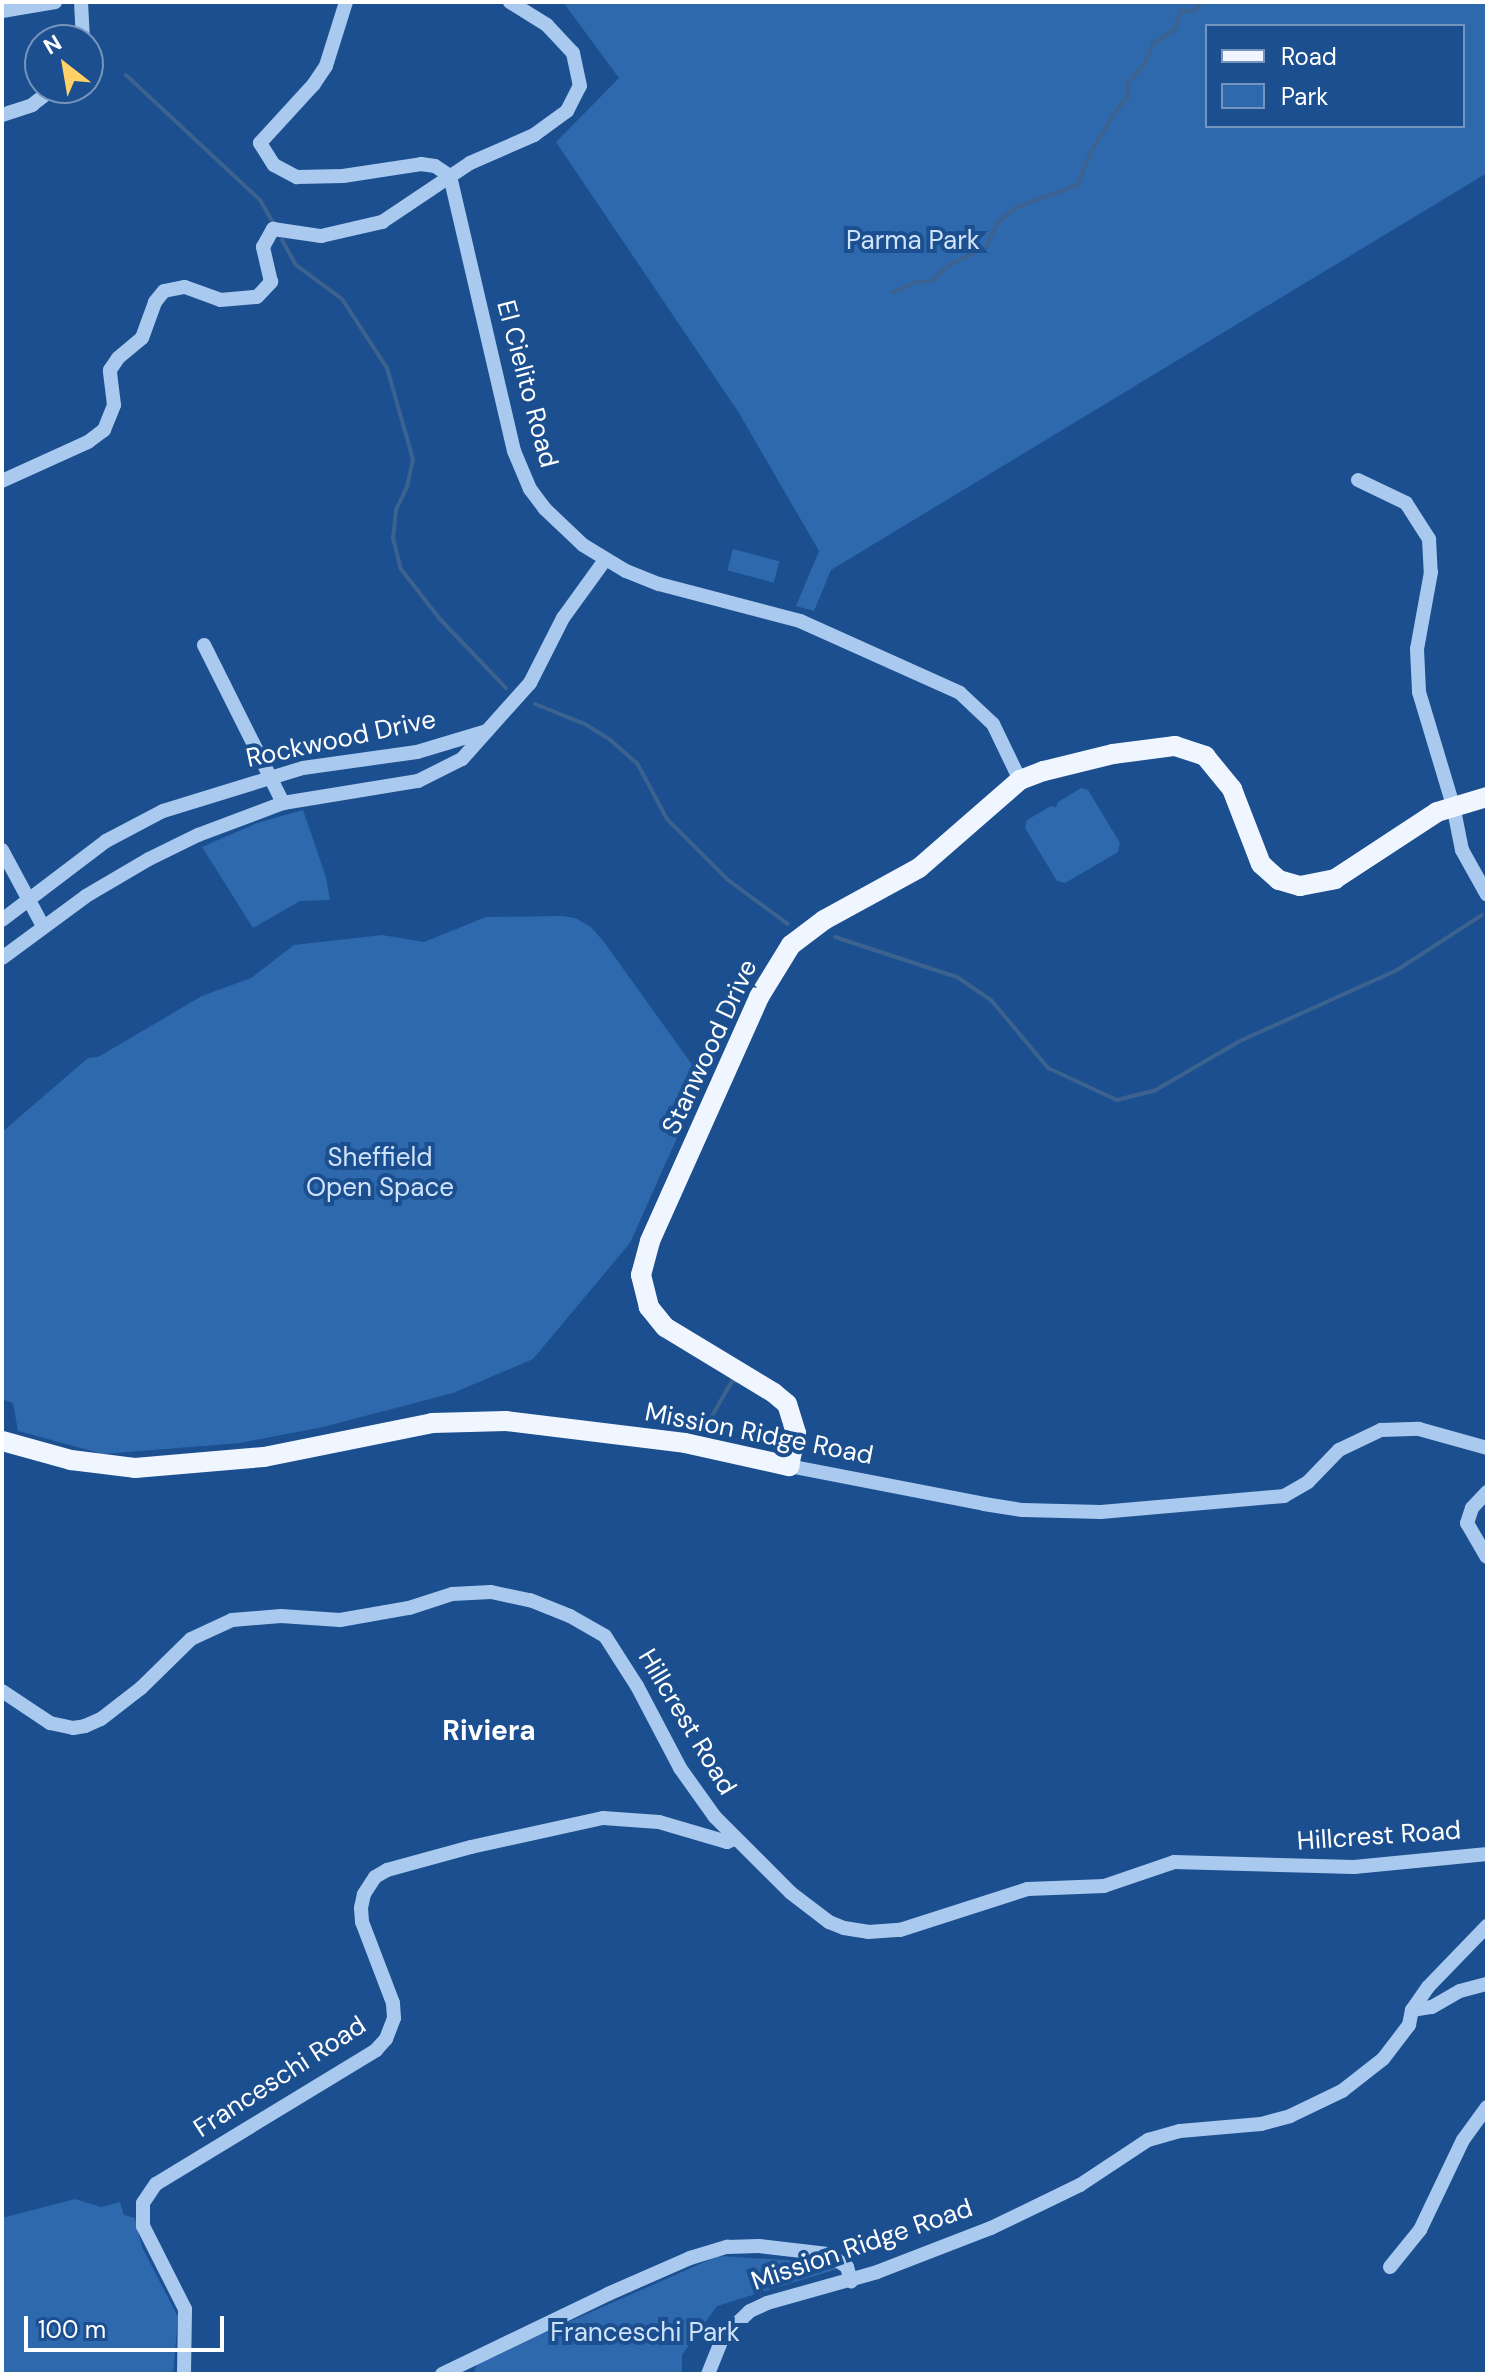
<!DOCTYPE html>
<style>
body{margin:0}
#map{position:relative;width:1489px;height:2376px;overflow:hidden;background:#1b4f8f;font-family:"DM Sans",sans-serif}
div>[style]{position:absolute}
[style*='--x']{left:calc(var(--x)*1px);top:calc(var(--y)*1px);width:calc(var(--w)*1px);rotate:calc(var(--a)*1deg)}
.green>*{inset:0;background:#2e69ad;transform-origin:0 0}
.stream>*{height:4px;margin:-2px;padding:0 2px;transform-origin:2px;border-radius:2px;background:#3c6290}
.minor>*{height:14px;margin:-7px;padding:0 7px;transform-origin:7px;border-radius:7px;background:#a9c9ee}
.major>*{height:20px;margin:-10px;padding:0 10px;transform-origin:10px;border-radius:10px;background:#f0f6ff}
span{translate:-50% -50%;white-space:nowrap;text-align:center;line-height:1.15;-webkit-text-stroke:8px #1b4f8f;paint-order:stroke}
.park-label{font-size:26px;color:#cfe3fa}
.street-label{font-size:26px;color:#fff}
.neighbourhood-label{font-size:28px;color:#fff;font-weight:700}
.frame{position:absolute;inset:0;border:4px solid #fff;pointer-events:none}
.legend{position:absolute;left:1205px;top:24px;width:260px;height:104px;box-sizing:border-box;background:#1b4f8f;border:2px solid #7695bc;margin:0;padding:10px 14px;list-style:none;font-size:24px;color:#fff}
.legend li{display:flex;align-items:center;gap:16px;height:40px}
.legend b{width:40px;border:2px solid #7695bc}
.north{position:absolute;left:24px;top:24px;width:80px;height:80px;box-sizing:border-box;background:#1b4f8f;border:2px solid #7695bc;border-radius:50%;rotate:329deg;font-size:22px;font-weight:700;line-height:32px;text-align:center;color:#fff}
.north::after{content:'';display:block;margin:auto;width:28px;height:36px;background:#ffd166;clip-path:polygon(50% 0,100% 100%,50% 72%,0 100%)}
.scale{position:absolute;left:24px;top:2316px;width:200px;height:36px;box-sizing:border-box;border:4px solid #fff;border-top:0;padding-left:10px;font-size:24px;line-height:28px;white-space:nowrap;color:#fff;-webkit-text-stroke:6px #1b4f8f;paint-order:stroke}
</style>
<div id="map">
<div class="green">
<i style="clip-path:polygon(evenodd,563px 2px,1487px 2px,1487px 173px,831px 570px,814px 611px,796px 606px,819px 551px,739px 413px,556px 142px,619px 78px,563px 2px,1463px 26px,1463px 126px,1207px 126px,1207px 26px,1463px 26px)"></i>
<i style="left:733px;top:549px;width:48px;height:22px;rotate:15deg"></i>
<i style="clip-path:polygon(1081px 788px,1088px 790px,1120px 843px,1118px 852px,1065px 883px,1057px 881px,1025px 828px,1027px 820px,1051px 806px,1056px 807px,1058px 802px)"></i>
<i style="clip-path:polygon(303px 810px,326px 877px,330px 900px,300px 901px,253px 928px,202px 847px,257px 823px)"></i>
<i style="clip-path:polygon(562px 916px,575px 918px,591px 927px,604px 942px,706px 1084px,693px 1102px,630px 1243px,533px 1359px,453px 1393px,323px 1427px,240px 1443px,103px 1454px,18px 1431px,13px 1403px,2px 1399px,2px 1132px,88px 1058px,98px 1057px,202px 996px,251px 978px,294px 945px,382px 935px,424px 942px,486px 917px)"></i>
<i style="clip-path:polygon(75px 2199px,101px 2207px,120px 2202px,124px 2215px,135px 2218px,142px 2247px,178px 2317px,173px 2374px,2px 2374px,2px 2218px)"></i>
<i style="clip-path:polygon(718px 2256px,853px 2264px,717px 2306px,682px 2355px,682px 2374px,473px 2374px,478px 2362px)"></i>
</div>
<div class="stream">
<i style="--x:126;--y:75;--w:183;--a:43"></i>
<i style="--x:260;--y:200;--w:24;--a:60"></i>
<i style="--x:282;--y:240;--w:29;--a:61"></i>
<i style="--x:296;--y:265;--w:57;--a:36.5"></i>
<i style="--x:342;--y:299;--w:82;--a:56.9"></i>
<i style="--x:387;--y:368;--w:95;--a:74.1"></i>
<i style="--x:413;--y:459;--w:29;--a:102"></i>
<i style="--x:407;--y:487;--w:25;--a:116"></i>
<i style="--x:396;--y:510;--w:28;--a:96"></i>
<i style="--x:393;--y:538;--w:32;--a:76"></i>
<i style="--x:401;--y:569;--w:62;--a:52.2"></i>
<i style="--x:439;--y:618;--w:97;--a:46.3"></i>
<i style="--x:892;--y:293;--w:26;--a:-25"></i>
<i style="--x:916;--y:282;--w:16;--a:-4"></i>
<i style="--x:932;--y:281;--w:23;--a:-43"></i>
<i style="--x:949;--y:265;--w:41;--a:-25.9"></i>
<i style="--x:986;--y:247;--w:26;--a:-65"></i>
<i style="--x:997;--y:223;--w:26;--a:-39"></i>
<i style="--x:1017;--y:207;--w:64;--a:-20.1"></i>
<i style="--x:1077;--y:185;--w:36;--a:-67"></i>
<i style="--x:1091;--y:152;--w:50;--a:-58.8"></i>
<i style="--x:1117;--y:109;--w:16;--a:-47"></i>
<i style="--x:1128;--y:97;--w:14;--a:-90"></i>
<i style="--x:1128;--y:83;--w:26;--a:-50"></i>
<i style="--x:1145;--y:63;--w:21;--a:-67"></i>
<i style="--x:1153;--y:44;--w:25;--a:-34"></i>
<i style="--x:1174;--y:30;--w:20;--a:-70"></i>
<i style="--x:1181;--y:11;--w:13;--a:0"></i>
<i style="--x:1194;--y:11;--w:13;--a:-45"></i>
<i style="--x:535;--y:704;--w:54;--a:21.8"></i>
<i style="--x:585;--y:724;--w:28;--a:32"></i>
<i style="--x:609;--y:739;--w:37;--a:41"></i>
<i style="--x:637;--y:763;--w:64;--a:61.8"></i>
<i style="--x:667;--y:819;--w:86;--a:45"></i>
<i style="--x:728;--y:880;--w:74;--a:36.3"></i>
<i style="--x:835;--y:937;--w:128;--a:18.2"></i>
<i style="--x:957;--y:977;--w:41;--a:34.1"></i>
<i style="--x:991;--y:1000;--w:89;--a:50"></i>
<i style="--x:1048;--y:1068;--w:76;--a:24.9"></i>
<i style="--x:1117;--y:1100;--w:38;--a:-14"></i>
<i style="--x:1154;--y:1091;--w:99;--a:-30.2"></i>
<i style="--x:1240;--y:1041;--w:172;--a:-24.3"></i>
<i style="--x:1397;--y:970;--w:101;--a:-32.9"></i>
<i style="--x:705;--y:1428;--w:54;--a:-60.1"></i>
<i style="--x:732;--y:1381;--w:7;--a:0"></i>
</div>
<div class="minor">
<i style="--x:81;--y:2;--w:38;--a:87"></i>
<i style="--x:346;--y:2;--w:67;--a:107.4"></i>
<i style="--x:326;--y:66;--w:22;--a:124"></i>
<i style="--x:314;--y:84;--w:80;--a:132.5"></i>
<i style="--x:260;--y:143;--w:26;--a:58"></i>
<i style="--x:274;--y:165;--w:26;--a:28"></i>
<i style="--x:297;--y:177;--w:46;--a:-1.2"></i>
<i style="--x:343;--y:176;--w:79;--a:-8.7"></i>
<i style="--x:421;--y:164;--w:14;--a:8"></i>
<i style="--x:435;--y:166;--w:18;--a:34"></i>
<i style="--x:450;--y:176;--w:282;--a:76.9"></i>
<i style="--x:514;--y:451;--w:41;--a:67.2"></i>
<i style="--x:530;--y:489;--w:25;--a:53"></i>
<i style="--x:545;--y:509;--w:52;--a:43.5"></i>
<i style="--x:583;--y:545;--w:50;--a:31.2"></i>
<i style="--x:626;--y:571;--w:35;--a:22"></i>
<i style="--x:659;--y:584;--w:146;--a:14.7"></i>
<i style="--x:800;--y:621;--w:175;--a:24.2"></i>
<i style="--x:960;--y:693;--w:45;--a:43.2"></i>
<i style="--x:993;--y:724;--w:62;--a:64.3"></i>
<i style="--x:2;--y:11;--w:54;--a:-9.6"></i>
<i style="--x:2;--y:115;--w:32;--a:-18"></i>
<i style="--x:32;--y:105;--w:28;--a:-38"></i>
<i style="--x:1358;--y:480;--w:53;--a:25.6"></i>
<i style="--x:1406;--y:503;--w:43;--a:57.4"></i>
<i style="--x:1429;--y:539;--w:33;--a:87"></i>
<i style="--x:1431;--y:572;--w:78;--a:100.3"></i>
<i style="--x:1417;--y:649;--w:43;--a:87.3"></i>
<i style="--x:1419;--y:692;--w:118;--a:73.3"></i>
<i style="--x:1453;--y:805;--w:46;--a:78.7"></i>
<i style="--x:1462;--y:850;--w:51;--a:60.9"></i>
<i style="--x:2;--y:481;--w:94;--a:-24.4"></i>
<i style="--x:88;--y:442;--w:20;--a:-37"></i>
<i style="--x:104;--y:430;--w:27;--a:-68"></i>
<i style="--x:114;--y:405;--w:35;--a:-97"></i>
<i style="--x:110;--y:370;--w:14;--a:-56"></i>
<i style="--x:118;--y:358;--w:31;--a:-40"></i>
<i style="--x:142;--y:338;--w:38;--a:-70"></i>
<i style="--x:155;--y:302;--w:14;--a:-51"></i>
<i style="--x:164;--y:291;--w:21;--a:-11"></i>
<i style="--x:185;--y:287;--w:37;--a:20"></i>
<i style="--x:220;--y:300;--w:37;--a:-5"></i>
<i style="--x:257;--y:297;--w:21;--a:-47"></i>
<i style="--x:271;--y:282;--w:36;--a:-103"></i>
<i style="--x:263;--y:247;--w:21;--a:-61"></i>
<i style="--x:273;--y:229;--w:49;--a:8.3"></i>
<i style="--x:321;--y:236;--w:63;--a:-12.9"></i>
<i style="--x:382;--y:222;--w:106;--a:-33.8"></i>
<i style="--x:470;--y:163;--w:70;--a:-23.6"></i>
<i style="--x:534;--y:135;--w:41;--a:-36"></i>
<i style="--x:567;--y:111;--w:28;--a:-63"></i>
<i style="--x:580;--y:86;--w:34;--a:-102"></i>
<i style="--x:573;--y:53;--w:38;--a:-133"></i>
<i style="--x:547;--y:25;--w:44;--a:-148.1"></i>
<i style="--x:204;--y:645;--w:177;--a:63.4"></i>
<i style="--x:2;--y:850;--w:86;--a:61.7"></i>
<i style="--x:2;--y:920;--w:131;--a:-37.2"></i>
<i style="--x:106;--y:841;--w:64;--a:-27.8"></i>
<i style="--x:163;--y:811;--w:146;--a:-17.1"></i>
<i style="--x:303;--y:768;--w:115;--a:-8"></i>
<i style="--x:417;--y:752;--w:73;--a:-16.7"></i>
<i style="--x:2;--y:958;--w:104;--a:-36.4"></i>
<i style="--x:86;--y:896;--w:73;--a:-30.4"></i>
<i style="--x:149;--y:859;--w:55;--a:-26.1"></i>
<i style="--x:198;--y:835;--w:91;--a:-20.6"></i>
<i style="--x:283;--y:803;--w:137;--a:-9.3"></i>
<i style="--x:418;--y:781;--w:49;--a:-26.6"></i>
<i style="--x:462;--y:759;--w:102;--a:-48.2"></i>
<i style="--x:530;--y:683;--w:73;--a:-63.1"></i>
<i style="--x:563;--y:618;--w:72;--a:-54.1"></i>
<i style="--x:789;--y:1466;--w:199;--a:11"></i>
<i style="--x:984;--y:1504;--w:39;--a:9"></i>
<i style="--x:1023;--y:1510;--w:78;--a:1.5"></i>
<i style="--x:1101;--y:1512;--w:184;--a:-5"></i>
<i style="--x:1284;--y:1496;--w:28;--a:-30"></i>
<i style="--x:1308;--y:1482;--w:45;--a:-45.9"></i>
<i style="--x:1339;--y:1450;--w:47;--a:-25.5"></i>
<i style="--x:1381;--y:1430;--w:38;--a:-2"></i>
<i style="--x:1419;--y:1429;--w:71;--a:15.6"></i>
<i style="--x:1487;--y:1492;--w:22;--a:133"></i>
<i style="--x:1472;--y:1508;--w:16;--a:108"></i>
<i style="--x:1467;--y:1523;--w:39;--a:60"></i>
<i style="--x:2;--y:1691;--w:58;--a:33.7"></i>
<i style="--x:50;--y:1723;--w:24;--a:12"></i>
<i style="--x:73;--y:1728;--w:12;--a:-9"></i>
<i style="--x:85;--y:1726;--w:17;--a:-24"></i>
<i style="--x:101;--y:1719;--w:51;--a:-37.8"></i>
<i style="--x:141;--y:1688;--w:70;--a:-44.4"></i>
<i style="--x:191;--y:1639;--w:45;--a:-24.9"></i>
<i style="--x:232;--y:1620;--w:49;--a:-4.7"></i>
<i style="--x:281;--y:1616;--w:59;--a:3.9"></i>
<i style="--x:340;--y:1620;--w:70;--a:-9.9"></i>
<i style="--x:409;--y:1608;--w:45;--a:-18"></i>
<i style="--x:452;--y:1594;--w:39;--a:-3"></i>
<i style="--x:491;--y:1592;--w:40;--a:12"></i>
<i style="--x:530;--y:1600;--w:43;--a:21.8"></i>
<i style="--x:570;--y:1616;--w:40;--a:29.7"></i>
<i style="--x:605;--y:1636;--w:59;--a:57.4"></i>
<i style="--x:637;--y:1686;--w:93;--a:62.3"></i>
<i style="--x:680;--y:1768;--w:60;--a:54.5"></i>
<i style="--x:715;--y:1817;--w:107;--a:45"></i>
<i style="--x:791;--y:1893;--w:48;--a:37.3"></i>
<i style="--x:829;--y:1922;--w:16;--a:22"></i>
<i style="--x:844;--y:1928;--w:24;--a:9"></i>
<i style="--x:868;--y:1932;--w:32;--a:-4"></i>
<i style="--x:900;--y:1930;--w:134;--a:-17.8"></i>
<i style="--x:1028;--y:1889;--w:76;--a:-2.3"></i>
<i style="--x:1104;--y:1886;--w:74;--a:-18.9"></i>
<i style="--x:1174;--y:1862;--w:180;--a:1.6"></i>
<i style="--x:1354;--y:1867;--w:134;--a:-5.6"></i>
<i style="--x:1412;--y:2010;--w:20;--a:-9"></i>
<i style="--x:1432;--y:2007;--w:32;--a:-30"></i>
<i style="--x:1460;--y:1991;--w:28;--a:-15"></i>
<i style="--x:1390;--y:2267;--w:48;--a:-51"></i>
<i style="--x:1420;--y:2230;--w:100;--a:-64.5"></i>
<i style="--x:1463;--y:2140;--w:41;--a:-54"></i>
<i style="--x:184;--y:2374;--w:65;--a:-89.1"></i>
<i style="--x:185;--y:2309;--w:93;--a:-116.8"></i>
<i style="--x:143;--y:2226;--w:23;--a:-90"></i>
<i style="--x:143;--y:2203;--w:23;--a:-56"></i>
<i style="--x:156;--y:2184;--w:258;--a:-31.3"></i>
<i style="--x:376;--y:2050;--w:15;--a:-48"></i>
<i style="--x:386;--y:2039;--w:22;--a:-69"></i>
<i style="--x:394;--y:2018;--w:15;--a:-94"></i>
<i style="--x:393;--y:2003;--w:87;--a:-110.9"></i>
<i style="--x:362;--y:1922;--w:14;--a:-94"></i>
<i style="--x:361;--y:1908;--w:14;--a:-78"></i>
<i style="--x:364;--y:1894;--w:20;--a:-57"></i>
<i style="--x:375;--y:1877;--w:14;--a:-30"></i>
<i style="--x:387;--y:1870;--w:87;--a:-15.3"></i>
<i style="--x:471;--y:1847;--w:135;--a:-12.4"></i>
<i style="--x:603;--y:1818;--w:56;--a:4.1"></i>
<i style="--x:659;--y:1822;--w:71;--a:16.4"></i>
<i style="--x:727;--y:1842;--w:9;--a:-21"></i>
<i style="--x:442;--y:2374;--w:184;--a:-25.7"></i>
<i style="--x:608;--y:2294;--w:90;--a:-23.7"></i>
<i style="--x:690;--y:2258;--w:39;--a:-17"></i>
<i style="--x:727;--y:2247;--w:32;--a:-2"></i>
<i style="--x:759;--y:2246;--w:69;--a:6.6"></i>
<i style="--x:828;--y:2254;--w:23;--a:34"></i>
<i style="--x:847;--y:2267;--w:15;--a:74"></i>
<i style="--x:708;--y:2374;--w:40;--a:-68"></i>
<i style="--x:723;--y:2337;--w:37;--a:-44"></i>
<i style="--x:750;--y:2311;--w:19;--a:-25"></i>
<i style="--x:767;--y:2303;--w:114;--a:-15.7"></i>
<i style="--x:877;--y:2272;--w:122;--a:-21.1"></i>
<i style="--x:991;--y:2228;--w:99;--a:-25.8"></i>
<i style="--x:1080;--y:2185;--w:82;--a:-33.5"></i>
<i style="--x:1148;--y:2140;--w:33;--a:-16"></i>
<i style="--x:1180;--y:2131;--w:81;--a:-4.9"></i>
<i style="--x:1261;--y:2124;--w:30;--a:-15"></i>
<i style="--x:1290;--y:2116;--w:58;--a:-25.7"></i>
<i style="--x:1342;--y:2091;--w:52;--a:-38"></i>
<i style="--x:1383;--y:2059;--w:43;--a:-52.6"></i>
<i style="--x:1409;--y:2025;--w:15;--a:-79"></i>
<i style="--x:1412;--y:2010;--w:28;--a:-55"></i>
<i style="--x:1428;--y:1987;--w:85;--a:-46"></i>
</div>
<div class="major">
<i style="--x:2;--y:1441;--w:72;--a:15.4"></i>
<i style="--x:71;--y:1460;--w:64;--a:7.1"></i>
<i style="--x:135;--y:1468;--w:129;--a:-4.9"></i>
<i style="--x:264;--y:1457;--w:171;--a:-11.4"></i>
<i style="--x:432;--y:1423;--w:74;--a:-1.5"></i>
<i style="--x:506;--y:1421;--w:180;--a:7"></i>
<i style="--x:685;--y:1443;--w:107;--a:12.5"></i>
<i style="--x:789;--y:1466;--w:34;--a:-78"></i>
<i style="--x:796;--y:1433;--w:30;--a:-107"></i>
<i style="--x:787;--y:1404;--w:17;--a:-140"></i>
<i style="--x:774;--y:1393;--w:127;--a:-148.8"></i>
<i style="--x:665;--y:1327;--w:26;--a:-129"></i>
<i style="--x:649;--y:1307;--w:33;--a:-104"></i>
<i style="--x:641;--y:1275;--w:35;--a:-75"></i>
<i style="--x:650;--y:1241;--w:267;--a:-65.9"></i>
<i style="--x:759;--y:997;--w:61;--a:-58.4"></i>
<i style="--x:791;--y:945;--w:41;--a:-37.1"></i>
<i style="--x:824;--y:920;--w:108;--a:-28.7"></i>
<i style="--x:919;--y:868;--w:134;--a:-41.1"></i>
<i style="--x:1020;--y:780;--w:26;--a:-21"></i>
<i style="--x:1044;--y:771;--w:71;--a:-13.8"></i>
<i style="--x:1113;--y:754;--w:63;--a:-7.4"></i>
<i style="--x:1175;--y:746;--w:32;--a:18"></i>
<i style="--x:1205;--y:756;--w:43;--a:50.7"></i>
<i style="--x:1232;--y:789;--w:80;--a:68.9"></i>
<i style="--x:1261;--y:864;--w:24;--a:42"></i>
<i style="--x:1279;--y:880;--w:22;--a:16"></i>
<i style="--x:1300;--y:886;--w:36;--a:-11"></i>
<i style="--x:1335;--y:879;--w:122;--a:-33.3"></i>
<i style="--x:1437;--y:812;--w:52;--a:-16.7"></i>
</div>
<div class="park-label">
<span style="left:913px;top:241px">Parma Park</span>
<span style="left:380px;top:1173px">Sheffield<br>Open Space</span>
<span style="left:645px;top:2333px">Franceschi Park</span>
</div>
<div class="street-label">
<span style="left:527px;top:384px;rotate:75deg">El Cielito Road</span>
<span style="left:341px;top:739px;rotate:-12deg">Rockwood Drive</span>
<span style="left:710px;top:1047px;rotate:-65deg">Stanwood Drive</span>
<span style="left:759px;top:1434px;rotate:11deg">Mission Ridge Road</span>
<span style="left:687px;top:1722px;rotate:59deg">Hillcrest Road</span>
<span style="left:1379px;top:1836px;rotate:-4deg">Hillcrest Road</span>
<span style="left:280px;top:2077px;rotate:-33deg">Franceschi Road</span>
<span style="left:862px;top:2245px;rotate:-19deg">Mission Ridge Road</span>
</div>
<div class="neighbourhood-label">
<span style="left:489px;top:1731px">Riviera</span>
</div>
<div class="frame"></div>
<ul class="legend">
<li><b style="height:10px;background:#f0f6ff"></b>Road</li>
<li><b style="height:22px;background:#2e69ad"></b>Park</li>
</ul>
<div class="north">N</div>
<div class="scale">100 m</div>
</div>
